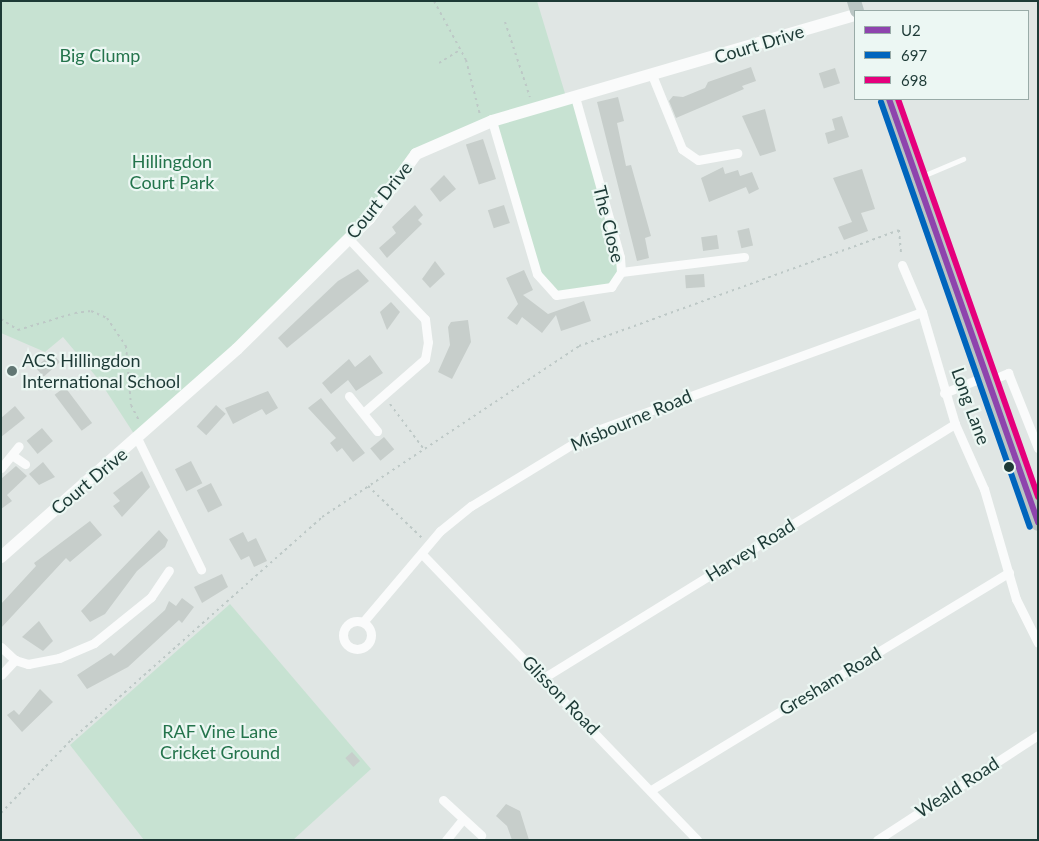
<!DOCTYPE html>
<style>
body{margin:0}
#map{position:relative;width:1039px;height:841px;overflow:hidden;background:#e0e6e4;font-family:Lato,sans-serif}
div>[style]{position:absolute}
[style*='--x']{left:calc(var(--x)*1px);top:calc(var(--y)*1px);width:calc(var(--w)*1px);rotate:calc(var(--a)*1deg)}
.green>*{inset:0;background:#c7e2d2}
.building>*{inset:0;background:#c7cecb;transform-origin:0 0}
.path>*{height:2px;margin-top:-1px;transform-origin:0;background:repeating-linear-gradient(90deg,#bdc8c6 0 2.5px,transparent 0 6.5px)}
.lane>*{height:4.5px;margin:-2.25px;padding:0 2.25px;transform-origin:2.25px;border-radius:2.25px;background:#fafbfb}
.street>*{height:9px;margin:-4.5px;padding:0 4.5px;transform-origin:4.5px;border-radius:4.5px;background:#fafbfb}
.street>.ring{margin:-4.5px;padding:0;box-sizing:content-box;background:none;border:9px solid #fafbfb;border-radius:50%}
.secondary>*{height:12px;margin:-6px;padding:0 6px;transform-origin:6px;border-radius:6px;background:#fafbfb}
.primary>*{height:14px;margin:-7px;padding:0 7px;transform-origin:7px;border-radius:7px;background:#bac6c4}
.bus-1>*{height:6px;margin:-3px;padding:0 3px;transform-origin:3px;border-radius:3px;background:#8e44ad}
.bus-2>*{height:6px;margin:-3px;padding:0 3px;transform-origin:3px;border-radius:3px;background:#0065bd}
.bus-3>*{height:6px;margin:-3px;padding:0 3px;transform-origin:3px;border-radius:3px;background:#e5007d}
.dots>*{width:14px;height:14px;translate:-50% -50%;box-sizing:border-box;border:2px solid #ecf7f3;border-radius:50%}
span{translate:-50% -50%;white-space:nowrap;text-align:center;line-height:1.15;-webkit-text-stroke:4.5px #ecf7f3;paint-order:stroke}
.street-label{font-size:18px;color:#1d3a36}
.park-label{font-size:18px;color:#24744c}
.poi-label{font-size:18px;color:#1d3a36}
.left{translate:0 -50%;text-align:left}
.frame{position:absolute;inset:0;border:2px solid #1d3a36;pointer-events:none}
.legend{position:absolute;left:854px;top:10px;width:175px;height:90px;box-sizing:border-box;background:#ecf7f3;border:1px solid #99aba7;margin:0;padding:6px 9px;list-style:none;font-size:15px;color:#1d3a36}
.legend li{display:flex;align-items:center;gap:10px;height:25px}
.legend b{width:25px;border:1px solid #99aba7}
</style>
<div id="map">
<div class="green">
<i style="clip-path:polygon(1px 1px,537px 1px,567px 100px,575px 97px,621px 272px,611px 287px,556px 295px,537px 274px,492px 121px,430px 145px,382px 201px,138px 440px,99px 380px,63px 337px,45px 352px,1px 333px)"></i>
<i style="clip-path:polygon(230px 604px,371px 769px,293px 840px,144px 840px,70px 745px)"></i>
</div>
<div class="building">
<i style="clip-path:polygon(751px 67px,756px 81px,742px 86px,744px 89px,676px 118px,669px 101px,673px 96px,683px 97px,705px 88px,708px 82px)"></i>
<i style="left:835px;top:68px;width:16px;height:17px;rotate:72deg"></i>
<i style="clip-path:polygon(618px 97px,624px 121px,617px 123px,626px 166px,631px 165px,651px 236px,645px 238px,649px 258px,637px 261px,597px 102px)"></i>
<i style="clip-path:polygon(765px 109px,776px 151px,760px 156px,742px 116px)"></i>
<i style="clip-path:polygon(842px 116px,849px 137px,828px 144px,825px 133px,835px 130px,832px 119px)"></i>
<i style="left:483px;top:139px;width:42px;height:18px;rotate:72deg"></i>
<i style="clip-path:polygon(723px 167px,725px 174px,738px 170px,740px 176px,752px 172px,759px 189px,749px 194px,746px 187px,709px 202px,701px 178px)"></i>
<i style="clip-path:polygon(862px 169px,875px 209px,861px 213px,868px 231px,844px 240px,838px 227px,852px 222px,833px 178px)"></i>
<i style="clip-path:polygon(444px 175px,456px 189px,440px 202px,430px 189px)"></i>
<i style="clip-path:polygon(415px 205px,423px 215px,418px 220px,422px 224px,387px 258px,379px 248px,396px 233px,392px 227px)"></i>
<i style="left:504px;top:205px;width:19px;height:17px;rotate:72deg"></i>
<i style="left:749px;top:228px;width:18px;height:12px;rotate:77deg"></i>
<i style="left:717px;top:235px;width:14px;height:16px;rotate:82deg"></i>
<i style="clip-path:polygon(435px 261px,445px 274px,430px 288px,422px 279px)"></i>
<i style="clip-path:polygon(358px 269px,369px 281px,287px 348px,278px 338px,338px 281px)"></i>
<i style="clip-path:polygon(524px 270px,533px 290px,523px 295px,548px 314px,584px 301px,591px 321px,561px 331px,556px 315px,542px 333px,522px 317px,517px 325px,507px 318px,518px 304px,506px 278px)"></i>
<i style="left:704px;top:274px;width:13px;height:19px;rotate:86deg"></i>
<i style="clip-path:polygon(391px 302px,400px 312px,387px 330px,380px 312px)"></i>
<i style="clip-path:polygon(468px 320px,471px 342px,452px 379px,438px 372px,450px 345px,448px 327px,451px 322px)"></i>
<i style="left:52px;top:353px;width:12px;height:22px;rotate:48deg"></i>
<i style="clip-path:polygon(370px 355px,383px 373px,356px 391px,348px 380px,331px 394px,322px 383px,349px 359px,355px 367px)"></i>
<i style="left:65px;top:387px;width:45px;height:13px;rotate:53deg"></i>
<i style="clip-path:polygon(268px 391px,278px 408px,266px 415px,262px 409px,233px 424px,225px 408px)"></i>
<i style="clip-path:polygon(321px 398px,365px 453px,353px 462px,342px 448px,337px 452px,330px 443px,336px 438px,308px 408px)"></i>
<i style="left:216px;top:405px;width:13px;height:29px;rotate:42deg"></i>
<i style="clip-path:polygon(15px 406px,25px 418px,1px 437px,1px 418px)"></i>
<i style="left:42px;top:428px;width:17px;height:20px;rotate:50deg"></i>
<i style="left:384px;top:437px;width:16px;height:18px;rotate:50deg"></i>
<i style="left:191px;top:461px;width:25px;height:18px;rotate:63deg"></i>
<i style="clip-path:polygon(43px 462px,55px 477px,39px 485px,29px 474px)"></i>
<i style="clip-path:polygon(16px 466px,27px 476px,7px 495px,12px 501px,1px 509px,1px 479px)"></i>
<i style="clip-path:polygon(142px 471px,150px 487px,122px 517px,113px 506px,120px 501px,113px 493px)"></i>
<i style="left:211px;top:483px;width:25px;height:16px;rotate:63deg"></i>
<i style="clip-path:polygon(90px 521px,102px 535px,70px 562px,66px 558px,1px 628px,1px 604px,36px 566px,34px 563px)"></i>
<i style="clip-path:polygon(159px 530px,168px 540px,165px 547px,137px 571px,105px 614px,90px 622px,81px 611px)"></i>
<i style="clip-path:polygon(243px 532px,248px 542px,256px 538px,267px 561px,254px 567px,249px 556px,241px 560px,229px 539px)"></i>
<i style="clip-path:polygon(222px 574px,228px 587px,202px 603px,194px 587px)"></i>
<i style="clip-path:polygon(182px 598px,194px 607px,182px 623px,179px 620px,128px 667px,87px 689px,77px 675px,111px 653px,114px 656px,165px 610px,169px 601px,176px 606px)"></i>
<i style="clip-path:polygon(39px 621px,53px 641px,43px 651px,22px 637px)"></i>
<i style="clip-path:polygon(40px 689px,53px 702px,22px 732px,7px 715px,14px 710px,19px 715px)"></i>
<i style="left:352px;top:752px;width:12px;height:9px;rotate:48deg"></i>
<i style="clip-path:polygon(506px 804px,520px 811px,529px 840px,512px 840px,507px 826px,496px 816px)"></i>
</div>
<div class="path">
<i style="--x:434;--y:1;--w:67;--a:61.5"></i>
<i style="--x:466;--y:60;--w:57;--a:75.7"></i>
<i style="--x:505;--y:22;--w:79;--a:71.6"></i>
<i style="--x:439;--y:63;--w:25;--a:-32"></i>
<i style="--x:1;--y:319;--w:20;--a:33"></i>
<i style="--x:18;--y:330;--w:59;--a:-16.6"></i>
<i style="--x:75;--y:313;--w:16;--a:-7"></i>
<i style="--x:91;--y:311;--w:17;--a:24"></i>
<i style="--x:107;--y:318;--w:34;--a:56"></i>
<i style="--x:126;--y:346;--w:59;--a:85.2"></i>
<i style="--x:131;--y:405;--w:18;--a:63"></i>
<i style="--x:390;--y:404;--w:55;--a:53.1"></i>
<i style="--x:368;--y:486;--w:75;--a:43.9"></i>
<i style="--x:1;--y:813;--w:101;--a:-46.2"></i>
<i style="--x:71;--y:740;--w:336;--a:-41.6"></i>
<i style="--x:322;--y:517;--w:309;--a:-33.6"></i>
<i style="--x:579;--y:346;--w:340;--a:-19.9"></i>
<i style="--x:899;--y:230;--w:25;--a:85"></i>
</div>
<div class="lane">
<i style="--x:918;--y:178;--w:49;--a:-22.9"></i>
</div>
<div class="street">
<i style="--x:652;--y:75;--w:80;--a:67.9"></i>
<i style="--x:682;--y:149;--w:19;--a:35"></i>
<i style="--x:698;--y:160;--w:40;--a:-10"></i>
<i style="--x:492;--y:121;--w:159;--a:73.6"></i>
<i style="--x:537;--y:274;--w:28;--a:48"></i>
<i style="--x:556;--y:295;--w:56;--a:-8.3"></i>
<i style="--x:611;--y:287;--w:18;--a:-56"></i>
<i style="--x:621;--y:272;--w:15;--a:-94"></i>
<i style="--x:620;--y:257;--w:166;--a:-105.7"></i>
<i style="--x:349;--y:239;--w:110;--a:46.5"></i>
<i style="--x:425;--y:319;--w:23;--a:83"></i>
<i style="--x:428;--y:342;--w:17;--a:100"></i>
<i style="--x:425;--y:359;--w:82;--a:138.9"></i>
<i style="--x:902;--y:265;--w:51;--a:66.9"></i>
<i style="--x:922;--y:312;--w:117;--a:73.6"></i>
<i style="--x:955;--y:424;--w:71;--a:66"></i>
<i style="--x:984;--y:489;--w:115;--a:73.8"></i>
<i style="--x:1016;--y:599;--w:49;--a:63.4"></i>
<i style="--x:621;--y:272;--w:124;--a:-7"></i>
<i style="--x:989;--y:381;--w:21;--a:-23"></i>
<i style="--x:1008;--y:373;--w:81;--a:68.2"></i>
<i style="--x:944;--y:393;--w:45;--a:-22"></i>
<i style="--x:349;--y:396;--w:45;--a:51.3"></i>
<i style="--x:138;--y:440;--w:144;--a:64"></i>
<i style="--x:12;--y:455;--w:16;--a:35"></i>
<i style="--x:1;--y:468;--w:28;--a:-51"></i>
<i style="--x:422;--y:554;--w:397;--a:46.1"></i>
<i class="ring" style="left:343px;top:621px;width:19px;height:19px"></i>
<i style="--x:363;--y:622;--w:119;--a:-49.8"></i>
<i style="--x:440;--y:531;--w:40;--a:-39"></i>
<i style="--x:471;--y:506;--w:142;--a:-31.4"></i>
<i style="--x:592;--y:432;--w:351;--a:-20"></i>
<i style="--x:1;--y:647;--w:19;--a:43"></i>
<i style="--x:15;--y:660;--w:14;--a:17"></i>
<i style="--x:28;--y:664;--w:32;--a:-11"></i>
<i style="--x:59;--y:658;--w:38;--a:-23"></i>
<i style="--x:94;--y:643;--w:73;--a:-38.9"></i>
<i style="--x:151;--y:597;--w:32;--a:-56"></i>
<i style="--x:1;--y:675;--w:21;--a:-47"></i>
<i style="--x:545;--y:677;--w:482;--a:-31.7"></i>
<i style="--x:651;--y:790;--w:419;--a:-31.3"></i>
<i style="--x:443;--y:800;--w:52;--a:42.6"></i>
<i style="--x:446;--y:840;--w:27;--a:-51"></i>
<i style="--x:877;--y:840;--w:192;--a:-33.1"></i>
</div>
<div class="secondary">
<i style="--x:1;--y:557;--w:315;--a:-41.4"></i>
<i style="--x:237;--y:349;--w:185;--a:-44.6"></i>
<i style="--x:369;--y:219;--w:80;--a:-54.1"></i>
<i style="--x:416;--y:154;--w:83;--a:-23.5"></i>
<i style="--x:492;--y:121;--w:378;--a:-16.3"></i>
</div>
<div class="primary">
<i style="--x:854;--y:1;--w:10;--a:73"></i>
<i style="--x:889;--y:99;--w:450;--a:70.7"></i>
</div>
<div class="bus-1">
<i style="--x:889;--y:99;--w:449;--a:70.6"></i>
</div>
<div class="bus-2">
<i style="--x:881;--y:102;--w:450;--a:70.7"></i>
</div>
<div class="bus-3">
<i style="--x:898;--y:99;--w:422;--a:70.6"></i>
</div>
<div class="dots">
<i style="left:12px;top:371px;background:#617673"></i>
<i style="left:1009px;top:467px;background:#1d3a36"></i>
</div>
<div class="street-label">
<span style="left:759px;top:44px;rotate:-17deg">Court Drive</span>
<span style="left:379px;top:200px;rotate:-51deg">Court Drive</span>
<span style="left:609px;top:224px;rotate:76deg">The Close</span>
<span style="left:971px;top:406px;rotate:70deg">Long Lane</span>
<span style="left:631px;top:420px;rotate:-23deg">Misbourne Road</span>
<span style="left:89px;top:481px;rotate:-40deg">Court Drive</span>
<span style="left:750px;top:550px;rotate:-32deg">Harvey Road</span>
<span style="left:830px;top:681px;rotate:-31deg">Gresham Road</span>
<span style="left:561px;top:695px;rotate:46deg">Glisson Road</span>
<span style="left:957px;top:787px;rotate:-33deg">Weald Road</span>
</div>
<div class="park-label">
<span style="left:100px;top:55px">Big Clump</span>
<span style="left:172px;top:172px">Hillingdon<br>Court Park</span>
<span style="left:220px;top:742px">RAF Vine Lane<br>Cricket Ground</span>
</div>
<div class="poi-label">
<span class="left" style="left:22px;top:371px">ACS Hillingdon<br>International School</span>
</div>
<div class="frame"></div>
<ul class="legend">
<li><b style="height:6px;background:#8e44ad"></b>U2</li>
<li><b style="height:6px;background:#0065bd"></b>697</li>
<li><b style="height:6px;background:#e5007d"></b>698</li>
</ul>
</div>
